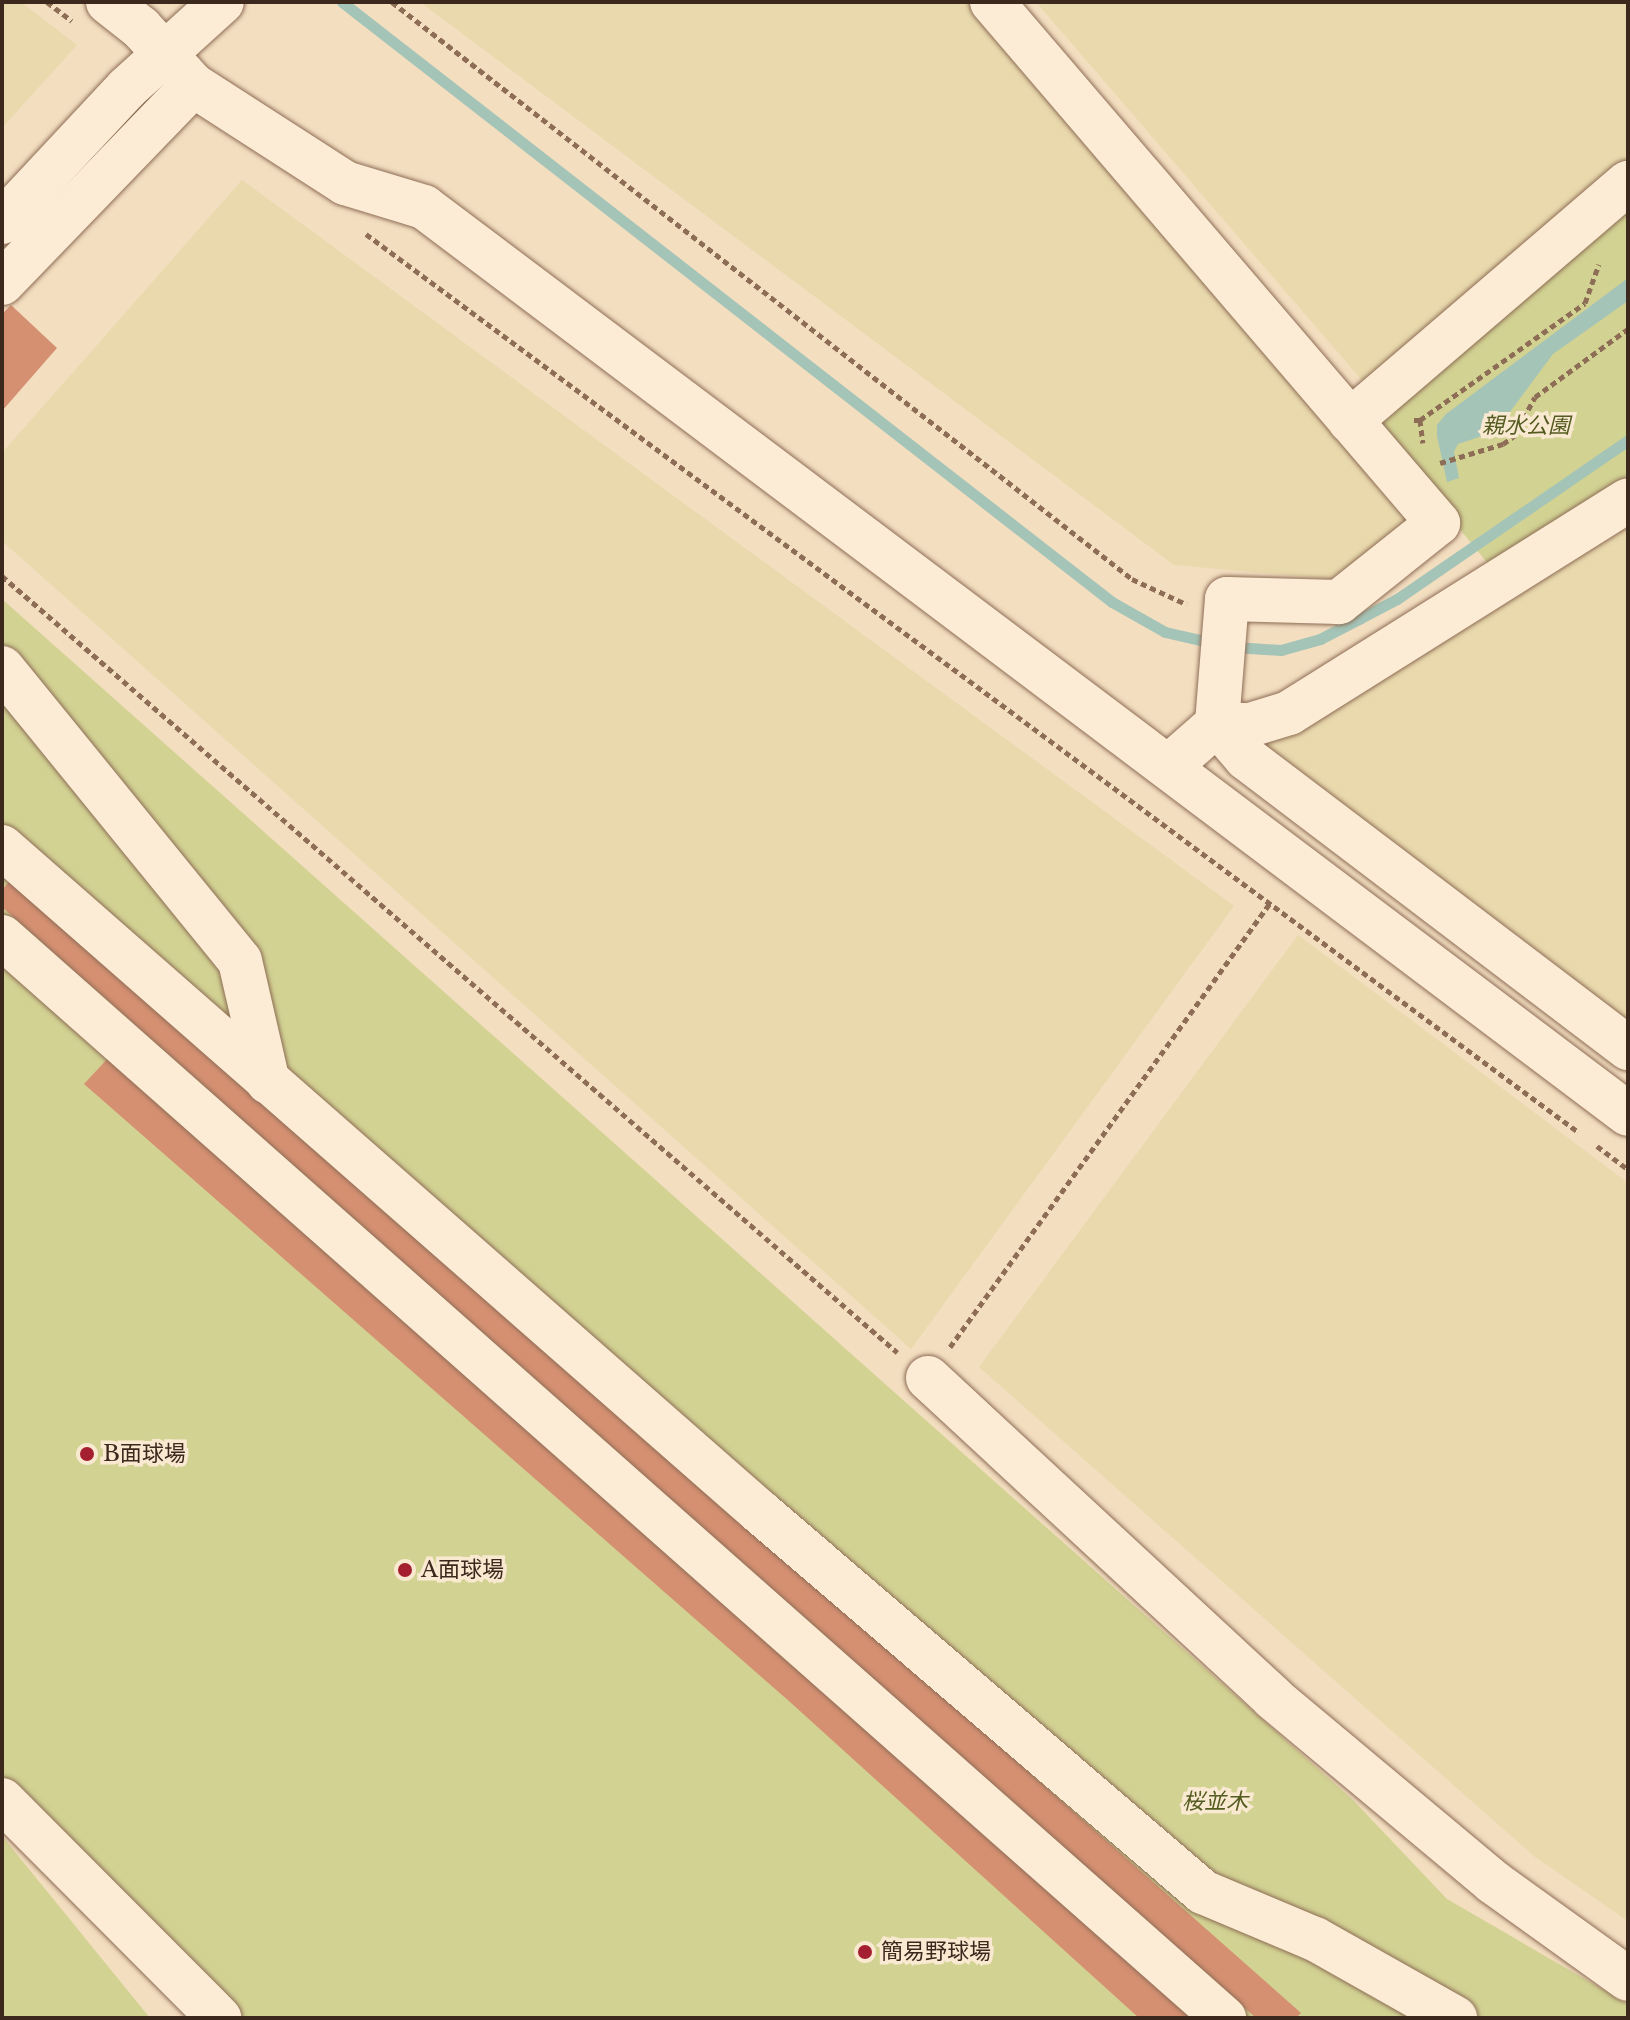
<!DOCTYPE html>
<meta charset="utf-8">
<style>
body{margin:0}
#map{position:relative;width:1630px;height:2020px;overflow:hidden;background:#f3dec0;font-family:"Libre Baskerville","Noto Sans JP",serif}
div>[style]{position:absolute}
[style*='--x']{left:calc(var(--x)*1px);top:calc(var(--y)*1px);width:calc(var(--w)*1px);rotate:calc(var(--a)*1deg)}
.farmland>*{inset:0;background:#e9d9ad}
.green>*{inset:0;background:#d2d293}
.water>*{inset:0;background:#a4c4b7}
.stream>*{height:11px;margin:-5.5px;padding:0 5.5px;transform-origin:5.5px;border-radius:5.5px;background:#a4c4b7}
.building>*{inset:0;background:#d59072}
.path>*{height:5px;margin-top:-2.5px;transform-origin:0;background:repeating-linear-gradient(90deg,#8e6d56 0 6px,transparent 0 10px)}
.roads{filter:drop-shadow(0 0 2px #8e6d56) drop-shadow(0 0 2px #8e6d56)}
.minor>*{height:44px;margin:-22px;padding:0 22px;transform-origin:22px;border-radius:22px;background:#fcecd5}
.dots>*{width:22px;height:22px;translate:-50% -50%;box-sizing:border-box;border:4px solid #f9e9d1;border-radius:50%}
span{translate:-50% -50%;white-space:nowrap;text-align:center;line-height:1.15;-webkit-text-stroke:7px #f9e9d1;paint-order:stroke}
.park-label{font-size:22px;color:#535b20;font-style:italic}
.poi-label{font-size:22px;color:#3c281c}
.left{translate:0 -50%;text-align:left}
.frame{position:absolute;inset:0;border:4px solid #3c281c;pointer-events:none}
</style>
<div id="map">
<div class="farmland">
<i style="clip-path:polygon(2px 2px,21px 2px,77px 45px,2px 128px)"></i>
<i style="clip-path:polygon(420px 2px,968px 2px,1416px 518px,1331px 579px,1174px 565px)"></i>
<i style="clip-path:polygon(1036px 2px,1628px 2px,1628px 164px,1366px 385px)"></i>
<i style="clip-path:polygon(242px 180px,1234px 906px,911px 1349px,2px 541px,2px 453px)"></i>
<i style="clip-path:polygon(1628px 527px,1628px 1022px,1258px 743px)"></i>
<i style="clip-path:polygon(1298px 935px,1628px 1183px,1628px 1921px,1535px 1857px,979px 1367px)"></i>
</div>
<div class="green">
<i style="clip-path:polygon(1628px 205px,1628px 480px,1494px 571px,1374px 424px)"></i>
<i style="clip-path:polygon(2px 599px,1353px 1800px,1447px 1899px,1628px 2004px,1628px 2018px,201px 2018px,2px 1819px)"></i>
<i style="clip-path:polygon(2px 1836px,150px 2018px,2px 2018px)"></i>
</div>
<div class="water">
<i style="clip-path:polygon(1628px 278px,1628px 301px,1553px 354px,1504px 420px,1488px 434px,1458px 444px,1454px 452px,1459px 478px,1447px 482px,1437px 436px,1437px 425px,1446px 414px)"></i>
</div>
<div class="stream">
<i style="--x:342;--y:2;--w:976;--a:37.93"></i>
<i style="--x:1112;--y:602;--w:61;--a:29.5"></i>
<i style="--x:1165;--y:632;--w:49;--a:12.9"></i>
<i style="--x:1234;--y:647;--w:47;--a:3.7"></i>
<i style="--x:1281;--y:650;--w:41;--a:-15.8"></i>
<i style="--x:1320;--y:639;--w:44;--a:-27.1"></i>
<i style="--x:1359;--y:619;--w:43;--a:-27.8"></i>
<i style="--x:1397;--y:599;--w:280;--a:-34.5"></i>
</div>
<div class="building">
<i style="clip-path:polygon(11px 305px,57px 348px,2px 411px,2px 314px)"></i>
<i style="clip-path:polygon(15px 875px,1301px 2013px,1296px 2018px,1256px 2018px,2px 907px,2px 890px)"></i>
<i style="clip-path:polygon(110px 1056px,1204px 2018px,1139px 2018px,790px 1702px,84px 1084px)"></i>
</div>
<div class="path">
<i style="--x:47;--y:2;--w:31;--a:37"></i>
<i style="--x:392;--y:2;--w:938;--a:37.94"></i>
<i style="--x:1132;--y:579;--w:60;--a:24.8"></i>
<i style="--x:366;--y:234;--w:1507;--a:36.53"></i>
<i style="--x:1414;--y:420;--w:6;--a:0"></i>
<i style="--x:1420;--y:420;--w:202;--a:-35.3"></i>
<i style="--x:1585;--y:303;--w:41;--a:-70.3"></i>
<i style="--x:1420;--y:420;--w:23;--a:83"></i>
<i style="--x:1440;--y:463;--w:66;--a:-16.8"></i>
<i style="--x:1503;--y:444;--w:14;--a:-36"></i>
<i style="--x:1514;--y:436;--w:44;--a:-61.7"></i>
<i style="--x:1535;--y:397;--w:115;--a:-36.2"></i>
<i style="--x:2;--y:576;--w:1185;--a:40.93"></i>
<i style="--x:1597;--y:1146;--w:39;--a:37"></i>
<i style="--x:950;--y:1347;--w:547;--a:-54.22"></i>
</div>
<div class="roads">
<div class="minor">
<i style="--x:108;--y:2;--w:42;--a:38.2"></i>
<i style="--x:141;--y:28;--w:77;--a:47.6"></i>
<i style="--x:193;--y:85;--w:181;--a:32.8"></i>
<i style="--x:345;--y:183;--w:83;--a:16.9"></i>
<i style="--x:424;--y:207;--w:1507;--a:36.99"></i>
<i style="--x:992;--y:2;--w:686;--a:49.43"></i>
<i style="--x:1438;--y:523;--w:127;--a:141.4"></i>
<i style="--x:1339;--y:602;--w:112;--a:-178.5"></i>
<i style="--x:1227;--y:599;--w:125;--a:94.6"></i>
<i style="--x:1217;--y:724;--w:65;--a:138.7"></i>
<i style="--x:2;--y:222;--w:183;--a:-47"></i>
<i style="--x:127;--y:88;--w:128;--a:-42.2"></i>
<i style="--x:2;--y:283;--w:275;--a:-46"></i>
<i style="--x:1350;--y:421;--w:366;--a:-40.6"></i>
<i style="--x:2;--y:668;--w:377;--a:50.9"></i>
<i style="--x:240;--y:961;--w:124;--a:77"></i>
<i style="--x:1217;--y:724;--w:45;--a:49.5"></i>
<i style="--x:1246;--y:758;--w:480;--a:37.2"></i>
<i style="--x:1217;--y:724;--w:33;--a:2"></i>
<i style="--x:1250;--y:725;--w:41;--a:-17.1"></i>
<i style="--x:1289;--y:713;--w:400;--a:-32.1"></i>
<i style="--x:2;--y:847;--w:1008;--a:41.26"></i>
<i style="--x:760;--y:1512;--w:584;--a:40.62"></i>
<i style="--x:1203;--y:1892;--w:121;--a:22.8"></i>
<i style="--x:1315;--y:1939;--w:161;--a:29.4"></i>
<i style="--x:2;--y:937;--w:1632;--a:41.5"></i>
<i style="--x:928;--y:1378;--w:471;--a:42.8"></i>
<i style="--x:1273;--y:1698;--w:287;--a:39.9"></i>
<i style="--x:1493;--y:1882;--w:166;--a:35.7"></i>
<i style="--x:2;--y:1800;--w:308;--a:45.1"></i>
</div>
</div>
<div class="dots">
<i style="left:87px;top:1454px;background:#a41f2f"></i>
<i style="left:405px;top:1570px;background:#a41f2f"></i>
<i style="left:865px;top:1952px;background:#a41f2f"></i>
</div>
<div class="park-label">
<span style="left:1526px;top:426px">親水公園</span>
<span style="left:1215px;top:1802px">桜並木</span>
</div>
<div class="poi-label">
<span class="left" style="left:103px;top:1454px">B面球場</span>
<span class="left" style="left:421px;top:1570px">A面球場</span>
<span class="left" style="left:881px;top:1952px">簡易野球場</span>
</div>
<div class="frame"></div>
</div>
